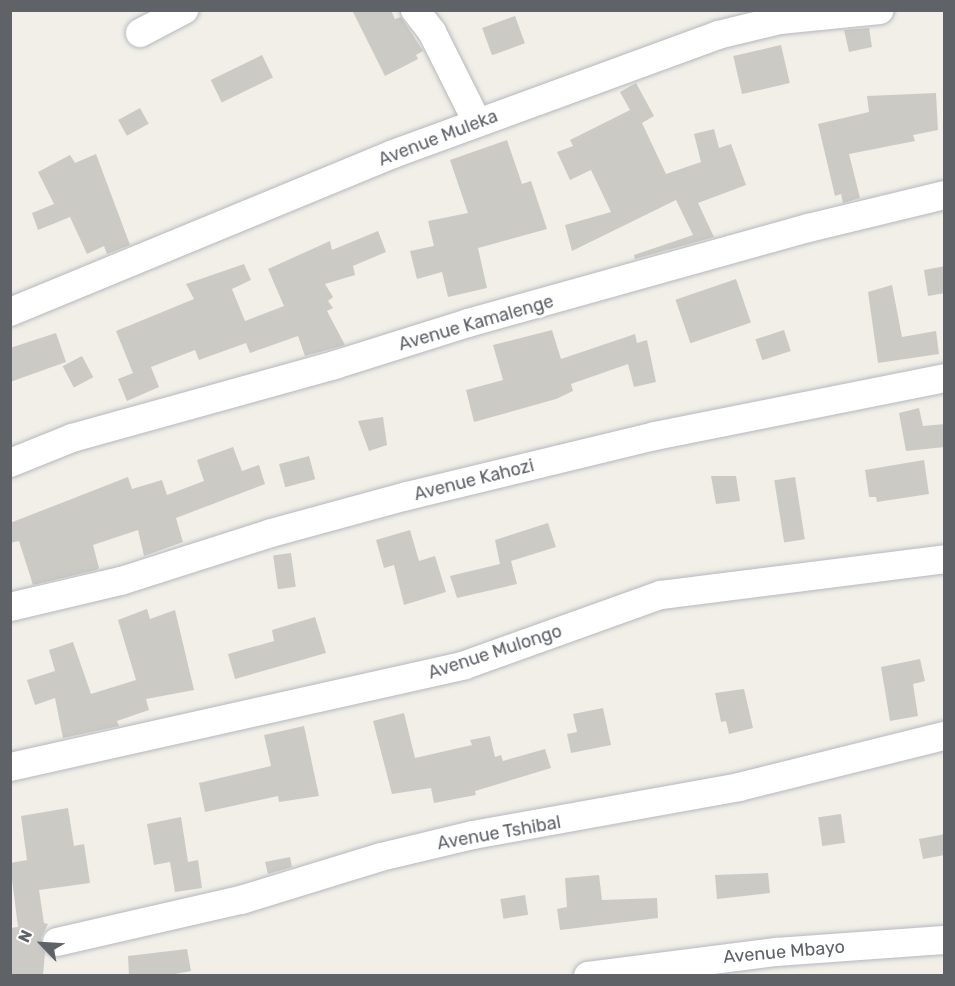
<!DOCTYPE html>
<style>
body{margin:0}
#map{position:relative;width:955px;height:986px;overflow:hidden;background:#f1efe8;font-family:Rubik,sans-serif}
div>[style]{position:absolute}
[style*='--x']{left:calc(var(--x)*1px);top:calc(var(--y)*1px);width:calc(var(--w)*1px);rotate:calc(var(--a)*1deg)}
.building>*{inset:0;background:#cccac5;transform-origin:0 0}
.roads{filter:drop-shadow(0 0 2px #b5b8bc) drop-shadow(0 0 2px #b5b8bc)}
.street>*{height:28px;margin:-14px;padding:0 14px;transform-origin:14px;border-radius:14px;background:#fff}
span{translate:-50% -50%;white-space:nowrap;text-align:center;line-height:1.15;-webkit-text-stroke:6px #fff;paint-order:stroke}
.street-label{font-size:18px;color:#5f6368}
.frame{position:absolute;inset:0;border:12px solid #5f6368;pointer-events:none}
.north{position:absolute;left:12px;top:914px;width:60px;height:60px;-webkit-text-stroke:4px #fff;paint-order:stroke;rotate:295deg;font-size:16px;font-weight:700;line-height:24px;text-align:center;color:#5f6368}
.north::after{content:'';display:block;margin:auto;width:21px;height:27px;background:#5f6368;clip-path:polygon(50% 0,100% 100%,50% 72%,0 100%)}
</style>
<div id="map">
<div class="building">
<i style="clip-path:polygon(352px 10px,391px 10px,395px 19px,401px 17px,423px 51px,416px 55px,418px 59px,385px 76px)"></i>
<i style="left:515px;top:16px;width:29px;height:35px;rotate:70deg"></i>
<i style="clip-path:polygon(869px 28px,872px 47px,849px 52px,844px 30px)"></i>
<i style="left:781px;top:45px;width:39px;height:49px;rotate:77deg"></i>
<i style="left:262px;top:55px;width:25px;height:57px;rotate:64deg"></i>
<i style="clip-path:polygon(636px 83px,654px 116px,642px 123px,666px 174px,701px 162px,694px 134px,714px 129px,719px 148px,731px 144px,746px 185px,698px 203px,714px 237px,635px 259px,634px 255px,693px 235px,676px 200px,572px 251px,565px 225px,611px 212px,591px 170px,570px 180px,557px 152px,573px 146px,570px 140px,630px 110px,620px 92px)"></i>
<i style="clip-path:polygon(936px 93px,938px 130px,913px 135px,915px 141px,849px 154px,860px 198px,843px 203px,841px 194px,835px 196px,818px 124px,869px 112px,867px 96px)"></i>
<i style="left:140px;top:108px;width:18px;height:25px;rotate:61deg"></i>
<i style="clip-path:polygon(507px 140px,522px 184px,531px 181px,547px 229px,478px 248px,487px 288px,448px 297px,442px 272px,417px 279px,410px 251px,434px 246px,428px 221px,468px 213px,450px 160px)"></i>
<i style="clip-path:polygon(96px 154px,130px 245px,107px 254px,104px 246px,87px 254px,70px 217px,38px 230px,32px 213px,54px 204px,38px 172px,70px 155px,75px 163px)"></i>
<i style="clip-path:polygon(378px 231px,386px 252px,353px 266px,355px 275px,325px 284px,333px 297px,328px 301px,333px 308px,327px 311px,345px 345px,305px 356px,298px 336px,250px 353px,246px 343px,199px 360px,195px 350px,151px 367px,159px 387px,127px 401px,118px 379px,133px 373px,116px 331px,194px 299px,186px 284px,244px 264px,251px 280px,232px 289px,245px 321px,284px 306px,268px 269px,330px 241px,332px 250px)"></i>
<i style="clip-path:polygon(945px 266px,945px 293px,928px 296px,924px 270px)"></i>
<i style="left:736px;top:279px;width:46px;height:64px;rotate:71deg"></i>
<i style="clip-path:polygon(892px 285px,902px 337px,936px 331px,939px 354px,878px 363px,868px 292px)"></i>
<i style="clip-path:polygon(552px 330px,561px 359px,635px 334px,637px 343px,647px 340px,656px 382px,634px 387px,628px 364px,571px 384px,573px 391px,556px 399px,474px 422px,466px 390px,503px 380px,493px 345px)"></i>
<i style="left:784px;top:330px;width:22px;height:30px;rotate:72deg"></i>
<i style="clip-path:polygon(56px 333px,66px 362px,10px 382px,10px 348px)"></i>
<i style="left:82px;top:356px;width:24px;height:22px;rotate:62deg"></i>
<i style="clip-path:polygon(919px 408px,923px 426px,945px 424px,945px 447px,906px 451px,899px 413px)"></i>
<i style="clip-path:polygon(383px 417px,387px 445px,369px 451px,358px 421px)"></i>
<i style="clip-path:polygon(233px 447px,242px 471px,259px 465px,265px 484px,176px 518px,183px 542px,144px 556px,138px 530px,93px 545px,99px 568px,96px 570px,33px 585px,19px 541px,10px 543px,10px 523px,128px 477px,132px 489px,162px 480px,167px 495px,204px 481px,197px 460px)"></i>
<i style="left:309px;top:456px;width:24px;height:31px;rotate:75deg"></i>
<i style="clip-path:polygon(924px 460px,929px 494px,877px 502px,876px 497px,869px 497px,865px 470px)"></i>
<i style="clip-path:polygon(711px 476px,736px 476px,740px 501px,716px 504px)"></i>
<i style="left:795px;top:477px;width:63px;height:21px;rotate:81deg"></i>
<i style="clip-path:polygon(548px 523px,556px 547px,511px 561px,517px 584px,457px 598px,450px 576px,500px 564px,495px 540px)"></i>
<i style="clip-path:polygon(410px 530px,419px 561px,435px 556px,446px 592px,404px 605px,394px 565px,384px 568px,376px 540px)"></i>
<i style="left:291px;top:553px;width:34px;height:18px;rotate:82deg"></i>
<i style="clip-path:polygon(147px 609px,150px 619px,175px 610px,194px 690px,146px 699px,149px 710px,117px 721px,119px 726px,63px 738px,55px 698px,35px 705px,27px 680px,55px 671px,49px 650px,73px 642px,91px 694px,136px 680px,118px 620px)"></i>
<i style="clip-path:polygon(315px 617px,326px 653px,235px 679px,228px 654px,274px 641px,272px 630px)"></i>
<i style="clip-path:polygon(920px 659px,925px 681px,913px 684px,918px 716px,890px 721px,881px 667px)"></i>
<i style="clip-path:polygon(744px 689px,753px 728px,729px 734px,726px 721px,721px 722px,715px 693px)"></i>
<i style="clip-path:polygon(603px 708px,611px 745px,571px 753px,567px 734px,577px 732px,573px 714px)"></i>
<i style="clip-path:polygon(404px 713px,415px 758px,472px 745px,470px 740px,490px 736px,495px 757px,501px 755px,503px 761px,545px 749px,551px 768px,475px 791px,476px 795px,434px 803px,431px 788px,392px 794px,373px 721px)"></i>
<i style="clip-path:polygon(304px 726px,319px 796px,279px 802px,278px 796px,205px 812px,199px 783px,271px 766px,264px 735px)"></i>
<i style="clip-path:polygon(68px 808px,74px 846px,84px 844px,90px 883px,39px 890px,44px 923px,48px 924px,41px 938px,45px 953px,43px 975px,10px 975px,10px 928px,18px 927px,10px 863px,27px 860px,21px 816px)"></i>
<i style="left:841px;top:814px;width:29px;height:23px;rotate:82deg"></i>
<i style="clip-path:polygon(181px 817px,188px 862px,198px 860px,202px 888px,175px 892px,170px 862px,154px 865px,147px 824px)"></i>
<i style="clip-path:polygon(945px 834px,945px 855px,923px 859px,919px 839px)"></i>
<i style="clip-path:polygon(290px 857px,292px 867px,268px 874px,265px 862px)"></i>
<i style="clip-path:polygon(768px 873px,770px 893px,717px 899px,715px 875px)"></i>
<i style="clip-path:polygon(599px 875px,602px 900px,657px 898px,658px 918px,560px 930px,557px 909px,567px 907px,565px 878px)"></i>
<i style="left:525px;top:895px;width:20px;height:25px;rotate:81deg"></i>
<i style="clip-path:polygon(187px 949px,191px 971px,170px 975px,129px 975px,128px 956px)"></i>
</div>
<div class="roads">
<div class="street">
<i style="--x:415;--y:10;--w:28;--a:52"></i>
<i style="--x:432;--y:32;--w:101;--a:63.4"></i>
<i style="--x:140;--y:33;--w:50;--a:-27.6"></i>
<i style="--x:10;--y:312;--w:414;--a:-22.4"></i>
<i style="--x:393;--y:154;--w:346;--a:-20.1"></i>
<i style="--x:718;--y:35;--w:64;--a:-13.6"></i>
<i style="--x:780;--y:20;--w:100;--a:-5.7"></i>
<i style="--x:10;--y:463;--w:67;--a:-22"></i>
<i style="--x:72;--y:438;--w:273;--a:-15.5"></i>
<i style="--x:335;--y:365;--w:139;--a:-17.5"></i>
<i style="--x:468;--y:323;--w:353;--a:-15.6"></i>
<i style="--x:808;--y:228;--w:140;--a:-13.6"></i>
<i style="--x:10;--y:607;--w:114;--a:-13.2"></i>
<i style="--x:121;--y:581;--w:157;--a:-17.7"></i>
<i style="--x:271;--y:533;--w:141;--a:-15.2"></i>
<i style="--x:407;--y:496;--w:255;--a:-13.6"></i>
<i style="--x:655;--y:436;--w:295;--a:-11.3"></i>
<i style="--x:10;--y:767;--w:466;--a:-12.6"></i>
<i style="--x:465;--y:665;--w:208;--a:-19.7"></i>
<i style="--x:661;--y:595;--w:285;--a:-7.2"></i>
<i style="--x:57;--y:942;--w:189;--a:-12.9"></i>
<i style="--x:241;--y:900;--w:146;--a:-17.1"></i>
<i style="--x:381;--y:857;--w:95;--a:-13.4"></i>
<i style="--x:473;--y:835;--w:270;--a:-10.2"></i>
<i style="--x:739;--y:787;--w:211;--a:-14"></i>
<i style="--x:588;--y:976;--w:190;--a:-7.3"></i>
<i style="--x:776;--y:952;--w:168;--a:-4.1"></i>
</div>
</div>
<div class="street-label">
<span style="left:438px;top:138px;rotate:-21deg">Avenue Muleka</span>
<span style="left:476px;top:323px;rotate:-16deg">Avenue Kamalenge</span>
<span style="left:474px;top:480px;rotate:-14deg">Avenue Kahozi</span>
<span style="left:495px;top:652px;rotate:-18deg">Avenue Mulongo</span>
<span style="left:499px;top:833px;rotate:-10deg">Avenue Tshibal</span>
<span style="left:784px;top:952px;rotate:-5deg">Avenue Mbayo</span>
</div>
<div class="frame"></div>
<div class="north">N</div>
</div>
